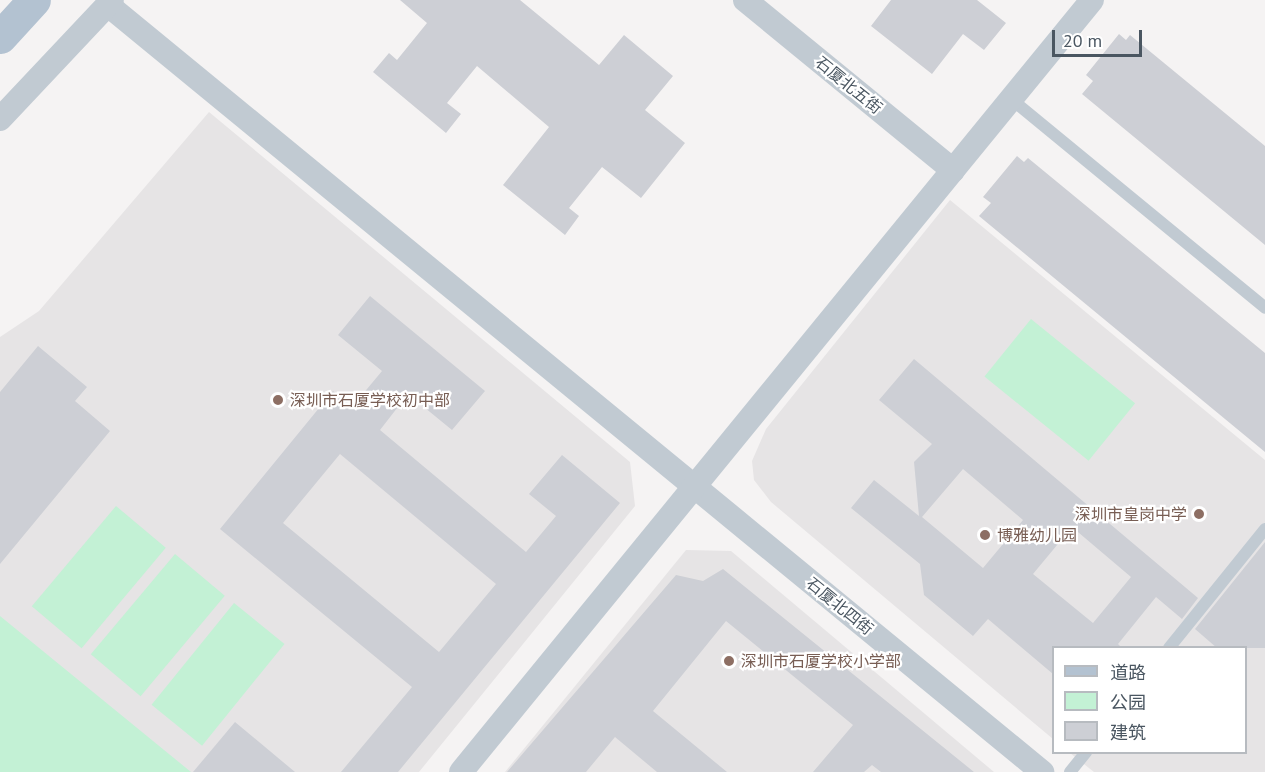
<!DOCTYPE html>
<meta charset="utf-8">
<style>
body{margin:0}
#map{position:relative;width:1265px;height:772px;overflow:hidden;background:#f5f3f3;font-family:"PT Sans","Noto Sans SC",sans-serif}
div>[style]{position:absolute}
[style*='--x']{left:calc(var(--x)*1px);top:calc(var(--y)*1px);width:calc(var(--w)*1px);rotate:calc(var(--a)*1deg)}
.education>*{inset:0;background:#e6e4e5}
.green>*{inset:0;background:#c3f1d5;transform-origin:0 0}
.building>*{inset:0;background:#cdcfd5}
.lane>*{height:12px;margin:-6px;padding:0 6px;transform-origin:6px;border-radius:6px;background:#c1cad2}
.street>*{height:24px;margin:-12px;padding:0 12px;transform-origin:12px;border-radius:12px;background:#c1cad2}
.primary>*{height:33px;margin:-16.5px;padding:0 16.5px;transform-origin:16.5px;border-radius:16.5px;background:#b3c2d1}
.dots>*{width:16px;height:16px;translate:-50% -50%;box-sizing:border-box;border:3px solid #fff;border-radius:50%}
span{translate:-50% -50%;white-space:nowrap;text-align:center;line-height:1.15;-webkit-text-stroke:4.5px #fff;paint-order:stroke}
.street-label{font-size:16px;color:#4a5661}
.education-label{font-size:16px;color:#785e54}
.left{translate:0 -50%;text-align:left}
.right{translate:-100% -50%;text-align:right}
.legend{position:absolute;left:1052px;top:646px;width:195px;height:108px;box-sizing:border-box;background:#fff;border:2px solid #b7bbc0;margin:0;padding:8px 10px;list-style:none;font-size:18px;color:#4a5661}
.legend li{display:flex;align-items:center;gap:12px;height:30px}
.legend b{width:30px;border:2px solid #b7bbc0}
.scale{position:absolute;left:1052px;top:30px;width:90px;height:27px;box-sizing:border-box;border:3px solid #4a5661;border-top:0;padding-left:8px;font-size:18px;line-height:21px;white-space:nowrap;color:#4a5661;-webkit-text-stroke:4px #fff;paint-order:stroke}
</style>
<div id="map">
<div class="education">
<i style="clip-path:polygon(209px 112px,630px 462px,635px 506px,419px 772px,0 772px,0 337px,39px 311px)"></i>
<i style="clip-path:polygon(950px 200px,1265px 460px,1265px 772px,1094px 772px,1070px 753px,1246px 752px,1246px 648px,1054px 648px,1053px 739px,771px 502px,754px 480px,752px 461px,766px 429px)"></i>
<i style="clip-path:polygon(686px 550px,731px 551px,994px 772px,505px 772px)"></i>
</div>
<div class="green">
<i style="left:1031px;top:319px;width:134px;height:74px;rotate:39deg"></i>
<i style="left:116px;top:506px;width:65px;height:131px;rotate:40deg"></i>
<i style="left:175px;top:554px;width:65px;height:131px;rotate:40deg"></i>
<i style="left:234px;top:603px;width:65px;height:131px;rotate:39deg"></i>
<i style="clip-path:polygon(0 616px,191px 772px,0 772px)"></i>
</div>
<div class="building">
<i style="clip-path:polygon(400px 0,520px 0,599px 65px,624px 35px,673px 76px,645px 110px,685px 143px,641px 198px,602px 167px,569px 208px,579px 216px,565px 235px,503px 185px,549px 127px,477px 66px,447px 103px,461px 114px,446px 133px,373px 72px,389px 53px,397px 60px,427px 23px)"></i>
<i style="clip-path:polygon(891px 0,977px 0,1006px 23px,984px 50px,963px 34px,932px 74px,871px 26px)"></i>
<i style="clip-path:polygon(1119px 34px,1126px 40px,1130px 35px,1265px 146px,1265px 245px,1082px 94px,1093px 81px,1086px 75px)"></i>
<i style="clip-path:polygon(1017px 156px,1024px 162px,1028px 158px,1265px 353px,1265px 452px,979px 216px,991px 203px,983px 197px)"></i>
<i style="clip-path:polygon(evenodd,370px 296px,485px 391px,452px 430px,408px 394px,380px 430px,526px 552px,556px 516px,529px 494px,562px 455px,620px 503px,398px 772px,341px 772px,412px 687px,220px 529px,333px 391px,352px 407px,382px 371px,338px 335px,370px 296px,340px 454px,496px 584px,439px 652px,283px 523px,340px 454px)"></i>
<i style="clip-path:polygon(38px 346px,87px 387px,75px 401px,110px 431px,0 564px,0 392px)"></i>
<i style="clip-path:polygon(evenodd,914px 359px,1198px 598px,1182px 619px,1156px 597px,1118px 644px,1122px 648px,1053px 648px,1053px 674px,988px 619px,973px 636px,924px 595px,920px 564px,851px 508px,874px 480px,919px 516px,914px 462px,932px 444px,879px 400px,914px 359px,963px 469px,1023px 520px,983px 568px,922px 517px,963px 469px,914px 359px,1072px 527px,1131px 577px,1093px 623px,1033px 574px,1072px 527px)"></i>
<i style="clip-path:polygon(1265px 542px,1265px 648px,1217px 648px,1195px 629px)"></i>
<i style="clip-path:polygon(723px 569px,974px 772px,881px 772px,872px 765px,864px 772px,813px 772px,853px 725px,726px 621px,653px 711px,727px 772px,657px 772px,615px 737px,586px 772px,507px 772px,676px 575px,703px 581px)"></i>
<i style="clip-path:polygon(235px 722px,295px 772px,193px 772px)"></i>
</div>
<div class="lane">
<i style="--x:1011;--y:99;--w:329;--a:39.4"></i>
<i style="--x:1169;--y:648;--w:153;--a:-51.1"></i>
<i style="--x:1070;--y:772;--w:26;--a:-51"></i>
</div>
<div class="street">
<i style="--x:745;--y:0;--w:269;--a:39.3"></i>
<i style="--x:108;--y:5;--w:1209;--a:39.39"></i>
<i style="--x:0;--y:119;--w:163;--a:-46.7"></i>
<i style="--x:461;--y:772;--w:997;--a:-50.74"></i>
</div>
<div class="primary">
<i style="--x:0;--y:37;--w:50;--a:-47.4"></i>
</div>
<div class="dots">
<i style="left:278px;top:400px;background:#8d6e63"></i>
<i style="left:1199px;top:514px;background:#8d6e63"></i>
<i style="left:985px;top:535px;background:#8d6e63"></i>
<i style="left:729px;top:661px;background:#8d6e63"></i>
</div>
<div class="street-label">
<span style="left:849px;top:85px;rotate:39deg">石厦北五街</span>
<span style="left:840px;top:606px;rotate:39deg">石厦北四街</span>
</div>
<div class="education-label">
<span class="left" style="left:290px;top:400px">深圳市石厦学校初中部</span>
<span class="right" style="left:1187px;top:514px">深圳市皇岗中学</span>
<span class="left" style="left:997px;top:535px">博雅幼儿园</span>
<span class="left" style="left:741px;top:661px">深圳市石厦学校小学部</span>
</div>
<ul class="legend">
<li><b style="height:8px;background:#b3c2d1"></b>道路</li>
<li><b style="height:16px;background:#c3f1d5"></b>公园</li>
<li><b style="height:16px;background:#cdcfd5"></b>建筑</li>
</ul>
<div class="scale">20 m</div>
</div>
